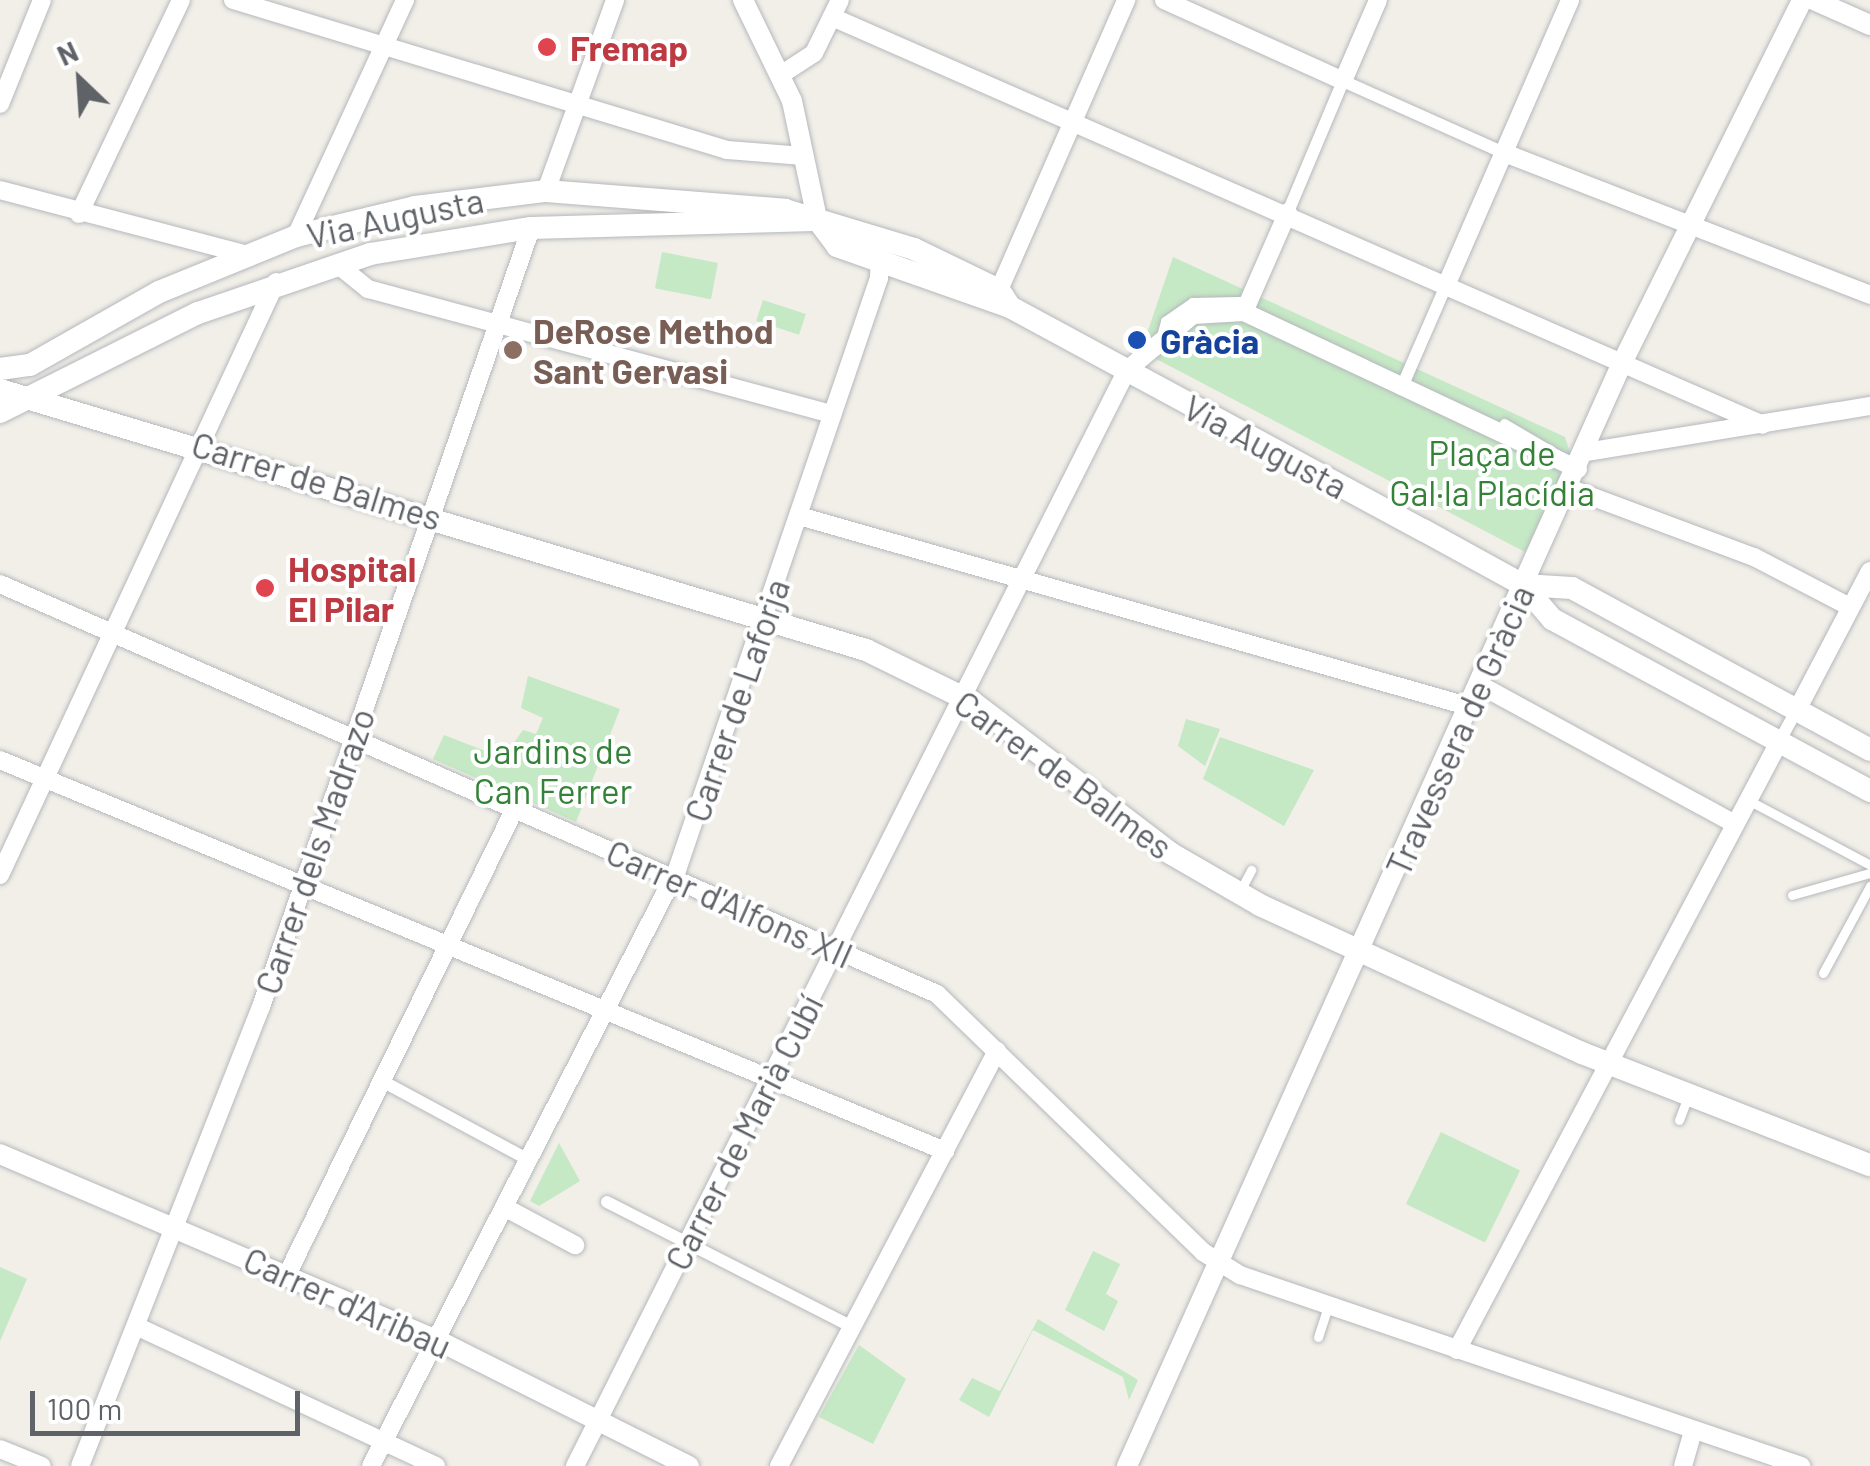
<!DOCTYPE html>
<meta charset="utf-8">
<style>
body{margin:0}
#map{position:relative;width:1870px;height:1466px;overflow:hidden;background:#f1efe8;font-family:Barlow,sans-serif}
div>[style]{position:absolute}
[style*='--x']{left:calc(var(--x)*1px);top:calc(var(--y)*1px);width:calc(var(--w)*1px);rotate:calc(var(--a)*1deg)}
.green>*{inset:0;background:#c5e8c5;transform-origin:0 0}
.roads{filter:drop-shadow(0 0 2px #b5b8bc) drop-shadow(0 0 2px #b5b8bc)}
.service>*{height:9px;margin:-4.5px;padding:0 4.5px;transform-origin:4.5px;border-radius:4.5px;background:#fff}
.pedestrian>*{height:12px;margin:-6px;padding:0 6px;transform-origin:6px;border-radius:6px;background:#fff}
.minor>*{height:18px;margin:-9px;padding:0 9px;transform-origin:9px;border-radius:9px;background:#fff}
.tertiary>*{height:20px;margin:-10px;padding:0 10px;transform-origin:10px;border-radius:10px;background:#fff}
.secondary>*{height:22px;margin:-11px;padding:0 11px;transform-origin:11px;border-radius:11px;background:#fff}
.dots>*{width:28px;height:28px;translate:-50% -50%;box-sizing:border-box;border:5px solid #fff;border-radius:50%}
span{translate:-50% -50%;white-space:nowrap;text-align:center;line-height:1.15;-webkit-text-stroke:8px #fff;paint-order:stroke}
.health-label{font-size:35px;color:#be3a42;font-weight:700}
.left{translate:0 -50%;text-align:left}
.street-label{font-size:35px;color:#5f6368}
.education-label{font-size:35px;color:#785e54;font-weight:700}
.transit-label{font-size:35px;color:#164399;font-weight:700}
.park-label{font-size:35px;color:#348238}
.north{position:absolute;left:30px;top:30px;width:100px;height:100px;-webkit-text-stroke:8px #fff;paint-order:stroke;rotate:335deg;font-size:28px;font-weight:700;line-height:40px;text-align:center;color:#5f6368}
.north::after{content:'';display:block;margin:auto;width:35px;height:45px;background:#5f6368;clip-path:polygon(50% 0,100% 100%,50% 72%,0 100%)}
.scale{position:absolute;left:30px;top:1391px;width:270px;height:45px;box-sizing:border-box;border:5px solid #5f6368;border-top:0;padding-left:12px;font-size:30px;line-height:35px;white-space:nowrap;color:#5f6368;-webkit-text-stroke:8px #fff;paint-order:stroke}
</style>
<div id="map">
<div class="green">
<i style="left:662px;top:252px;width:57px;height:37px;rotate:11deg"></i>
<i style="clip-path:polygon(1173px 257px,1565px 437px,1571px 456px,1525px 552px,1141px 351px)"></i>
<i style="left:763px;top:300px;width:45px;height:22px;rotate:18deg"></i>
<i style="clip-path:polygon(528px 676px,620px 709px,576px 822px,433px 759px,444px 735px,503px 758px,523px 730px,536px 734px,543px 718px,521px 708px)"></i>
<i style="clip-path:polygon(1186px 719px,1220px 729px,1205px 766px,1178px 746px)"></i>
<i style="clip-path:polygon(1220px 737px,1314px 770px,1284px 826px,1203px 779px)"></i>
<i style="left:1441px;top:1132px;width:88px;height:80px;rotate:26deg"></i>
<i style="clip-path:polygon(559px 1143px,580px 1181px,539px 1206px,530px 1201px)"></i>
<i style="clip-path:polygon(1093px 1251px,1120px 1264px,1106px 1294px,1118px 1301px,1104px 1331px,1065px 1310px)"></i>
<i style="clip-path:polygon(0 1267px,27px 1279px,0 1341px)"></i>
<i style="clip-path:polygon(1038px 1319px,1138px 1380px,1129px 1400px,1123px 1377px,1033px 1330px,989px 1417px,959px 1400px,972px 1378px,1000px 1391px)"></i>
<i style="clip-path:polygon(859px 1345px,906px 1379px,873px 1444px,819px 1417px)"></i>
</div>
<div class="roads">
<div class="service">
<i style="--x:1160;--y:340;--w:20;--a:-75"></i>
<i style="--x:1165;--y:321;--w:33;--a:-35"></i>
<i style="--x:1192;--y:302;--w:47;--a:-1.2"></i>
<i style="--x:1504;--y:423;--w:67;--a:30.4"></i>
<i style="--x:1748;--y:800;--w:138;--a:28"></i>
<i style="--x:1240;--y:891;--w:24;--a:-62"></i>
<i style="--x:1792;--y:895;--w:81;--a:-15.8"></i>
<i style="--x:1823;--y:973;--w:99;--a:-61.6"></i>
<i style="--x:1679;--y:1120;--w:25;--a:-69"></i>
<i style="--x:1318;--y:1337;--w:32;--a:-72"></i>
</div>
<div class="pedestrian">
<i style="--x:1288;--y:212;--w:142;--a:-67.2"></i>
<i style="--x:1343;--y:81;--w:174;--a:24.1"></i>
<i style="--x:1401;--y:389;--w:118;--a:-66.5"></i>
<i style="--x:1779;--y:742;--w:37;--a:-61"></i>
<i style="--x:382;--y:1081;--w:165;--a:28.3"></i>
<i style="--x:607;--y:1202;--w:275;--a:27"></i>
</div>
<div class="minor">
<i style="--x:233;--y:0;--w:516;--a:16.89"></i>
<i style="--x:727;--y:150;--w:77;--a:4.5"></i>
<i style="--x:1164;--y:0;--w:196;--a:24.3"></i>
<i style="--x:1343;--y:81;--w:88;--a:-66.6"></i>
<i style="--x:832;--y:17;--w:1016;--a:23.66"></i>
<i style="--x:782;--y:74;--w:38;--a:-33"></i>
<i style="--x:814;--y:53;--w:59;--a:-63.9"></i>
<i style="--x:0;--y:104;--w:112;--a:-68"></i>
<i style="--x:1502;--y:152;--w:395;--a:21.2"></i>
<i style="--x:0;--y:190;--w:252;--a:14.7"></i>
<i style="--x:546;--y:191;--w:203;--a:-70.1"></i>
<i style="--x:79;--y:214;--w:237;--a:-64.5"></i>
<i style="--x:296;--y:236;--w:260;--a:-65.2"></i>
<i style="--x:337;--y:264;--w:40;--a:39"></i>
<i style="--x:368;--y:289;--w:481;--a:15.1"></i>
<i style="--x:1448;--y:281;--w:306;--a:-66.5"></i>
<i style="--x:999;--y:290;--w:317;--a:-66.3"></i>
<i style="--x:1244;--y:312;--w:109;--a:-66.3"></i>
<i style="--x:1586;--y:452;--w:288;--a:-9.2"></i>
<i style="--x:1569;--y:488;--w:197;--a:20.5"></i>
<i style="--x:1754;--y:557;--w:108;--a:27.5"></i>
<i style="--x:799;--y:516;--w:699;--a:15.87"></i>
<i style="--x:0;--y:584;--w:1023;--a:23.63"></i>
<i style="--x:937;--y:994;--w:371;--a:44.1"></i>
<i style="--x:1203;--y:1252;--w:44;--a:31.9"></i>
<i style="--x:1240;--y:1275;--w:593;--a:18.8"></i>
<i style="--x:1480;--y:685;--w:290;--a:28.6"></i>
<i style="--x:1797;--y:710;--w:157;--a:-62.3"></i>
<i style="--x:0;--y:760;--w:1023;--a:22.48"></i>
<i style="--x:0;--y:875;--w:654;--a:-65.04"></i>
<i style="--x:504;--y:1207;--w:81;--a:28.2"></i>
<i style="--x:287;--y:1275;--w:522;--a:-63.97"></i>
<i style="--x:138;--y:1327;--w:329;--a:25"></i>
<i style="--x:1457;--y:1350;--w:688;--a:-62.09"></i>
<i style="--x:0;--y:1449;--w:45;--a:22"></i>
<i style="--x:80;--y:1466;--w:493;--a:-68.5"></i>
<i style="--x:261;--y:1007;--w:824;--a:-70.88"></i>
<i style="--x:371;--y:1466;--w:670;--a:-62.82"></i>
<i style="--x:677;--y:870;--w:626;--a:-71.16"></i>
<i style="--x:879;--y:278;--w:28;--a:-88"></i>
<i style="--x:575;--y:1466;--w:1227;--a:-63.27"></i>
<i style="--x:1127;--y:370;--w:86;--a:-39.8"></i>
<i style="--x:1193;--y:315;--w:51;--a:-3.4"></i>
<i style="--x:1244;--y:312;--w:369;--a:25.2"></i>
<i style="--x:779;--y:1466;--w:469;--a:-62.3"></i>
<i style="--x:1683;--y:1466;--w:37;--a:-74"></i>
</div>
<div class="tertiary">
<i style="--x:743;--y:0;--w:112;--a:64.1"></i>
<i style="--x:792;--y:101;--w:121;--a:78"></i>
<i style="--x:1814;--y:0;--w:61;--a:24.1"></i>
<i style="--x:0;--y:1154;--w:475;--a:23.1"></i>
<i style="--x:437;--y:1340;--w:282;--a:26.6"></i>
<i style="--x:1127;--y:1466;--w:1211;--a:-65.83"></i>
<i style="--x:1623;--y:361;--w:403;--a:-63.6"></i>
</div>
<div class="secondary">
<i style="--x:817;--y:219;--w:34;--a:53"></i>
<i style="--x:837;--y:246;--w:183;--a:19.4"></i>
<i style="--x:1010;--y:307;--w:469;--a:28.4"></i>
<i style="--x:1423;--y:530;--w:114;--a:28.8"></i>
<i style="--x:1523;--y:585;--w:45;--a:49.5"></i>
<i style="--x:1552;--y:619;--w:362;--a:28.4"></i>
<i style="--x:0;--y:369;--w:30;--a:-8"></i>
<i style="--x:30;--y:365;--w:148;--a:-29.5"></i>
<i style="--x:159;--y:292;--w:148;--a:-22.2"></i>
<i style="--x:296;--y:236;--w:122;--a:-13.7"></i>
<i style="--x:415;--y:207;--w:132;--a:-7"></i>
<i style="--x:546;--y:191;--w:240;--a:4.5"></i>
<i style="--x:785;--y:210;--w:135;--a:16.8"></i>
<i style="--x:914;--y:249;--w:94;--a:25.8"></i>
<i style="--x:999;--y:290;--w:20;--a:57"></i>
<i style="--x:0;--y:390;--w:904;--a:16.71"></i>
<i style="--x:866;--y:650;--w:118;--a:26.1"></i>
<i style="--x:972;--y:702;--w:249;--a:37.3"></i>
<i style="--x:1170;--y:853;--w:104;--a:30"></i>
<i style="--x:1260;--y:905;--w:354;--a:24.7"></i>
<i style="--x:1582;--y:1053;--w:309;--a:21.3"></i>
<i style="--x:0;--y:412;--w:221;--a:-26.6"></i>
<i style="--x:198;--y:313;--w:182;--a:-18.9"></i>
<i style="--x:370;--y:254;--w:163;--a:-9.2"></i>
<i style="--x:531;--y:228;--w:283;--a:-1.6"></i>
<i style="--x:1523;--y:585;--w:49;--a:3.5"></i>
<i style="--x:1572;--y:588;--w:339;--a:28.5"></i>
</div>
</div>
<div class="dots">
<i style="left:547px;top:47px;background:#e0444e"></i>
<i style="left:1137px;top:340px;background:#1a4fb4"></i>
<i style="left:513px;top:350px;background:#8d6e63"></i>
<i style="left:265px;top:588px;background:#e0444e"></i>
</div>
<div class="health-label">
<span class="left" style="left:570px;top:47px">Fremap</span>
<span class="left" style="left:288px;top:588px">Hospital<br>El Pilar</span>
</div>
<div class="street-label">
<span style="left:395px;top:217px;rotate:-12deg">Via Augusta</span>
<span style="left:1266px;top:446px;rotate:28deg">Via Augusta</span>
<span style="left:317px;top:480px;rotate:17deg">Carrer de Balmes</span>
<span style="left:736px;top:700px;rotate:-71deg">Carrer de Laforja</span>
<span style="left:1459px;top:730px;rotate:-66deg">Travessera de Gràcia</span>
<span style="left:1064px;top:774px;rotate:36deg">Carrer de Balmes</span>
<span style="left:314px;top:851px;rotate:-71deg">Carrer dels Madrazo</span>
<span style="left:730px;top:903px;rotate:24deg">Carrer d'Alfons XII</span>
<span style="left:743px;top:1132px;rotate:-63deg">Carrer de Marià Cubí</span>
<span style="left:348px;top:1302px;rotate:24deg">Carrer d'Aribau</span>
</div>
<div class="education-label">
<span class="left" style="left:533px;top:350px">DeRose Method<br>Sant Gervasi</span>
</div>
<div class="transit-label">
<span class="left" style="left:1160px;top:340px">Gràcia</span>
</div>
<div class="park-label">
<span style="left:1492px;top:472px">Plaça de<br>Gal·la Placídia</span>
<span style="left:553px;top:770px">Jardins de<br>Can Ferrer</span>
</div>
<div class="north">N</div>
<div class="scale">100 m</div>
</div>
